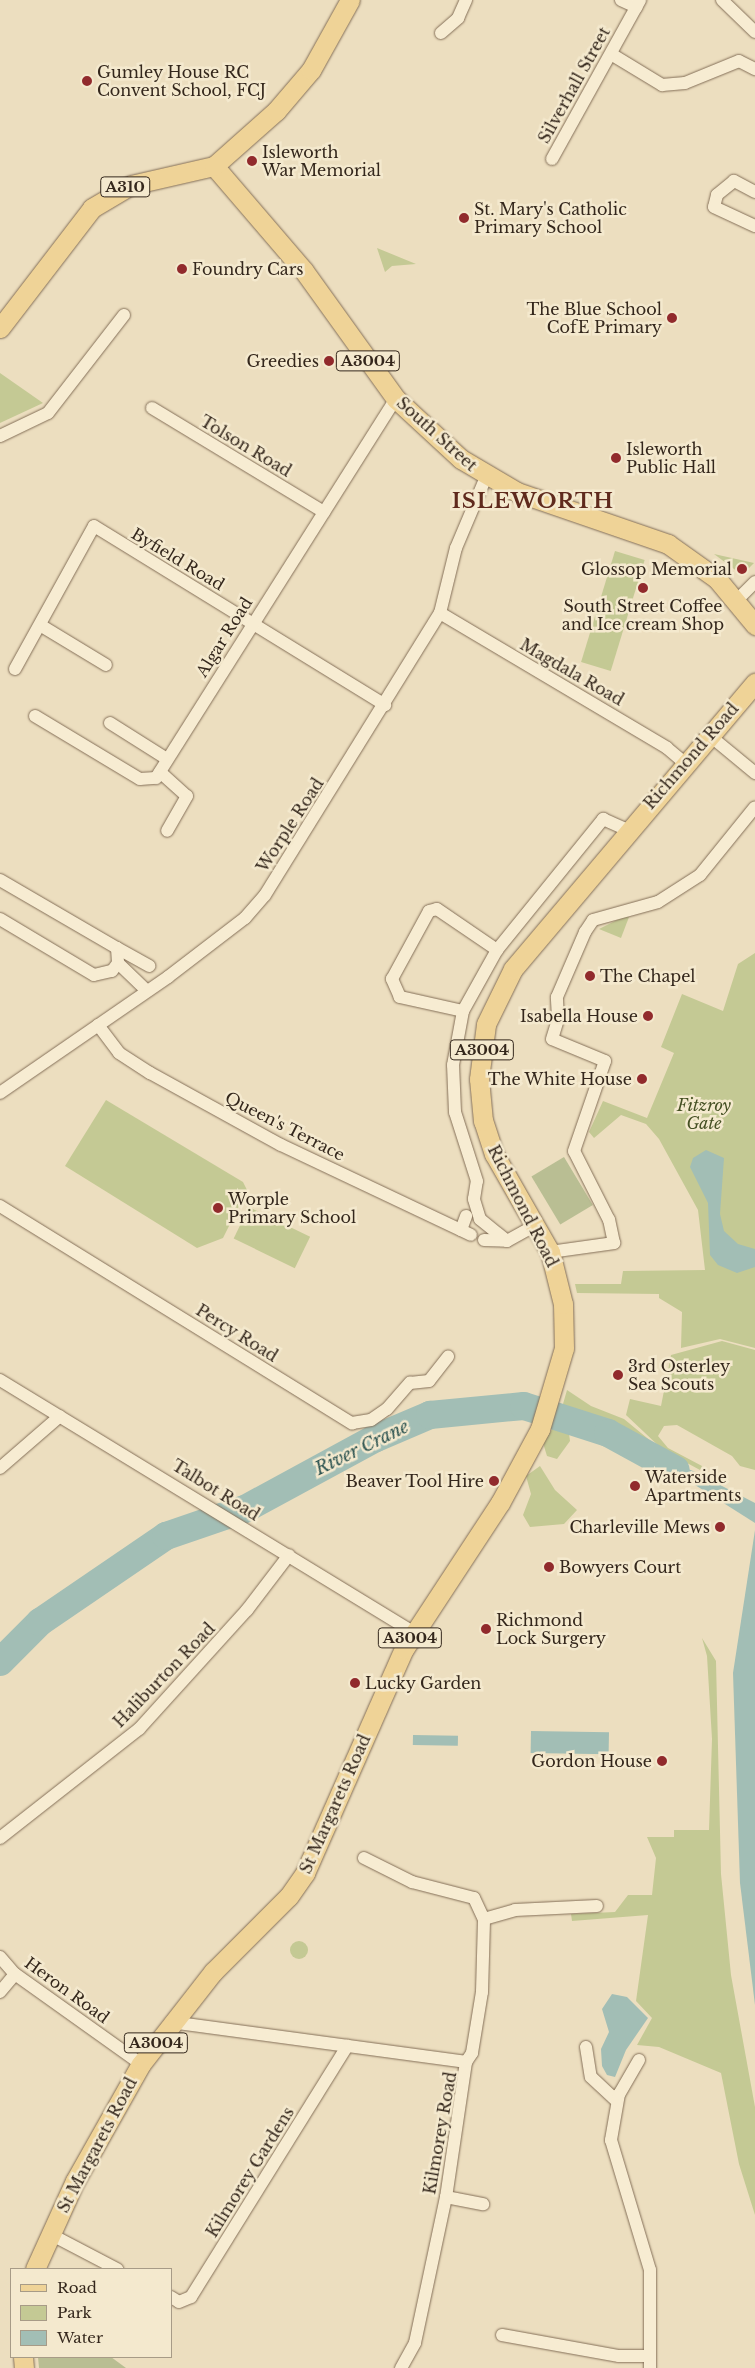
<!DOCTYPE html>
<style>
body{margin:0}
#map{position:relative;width:755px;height:2368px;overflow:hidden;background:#ecdebf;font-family:"Libre Baskerville",serif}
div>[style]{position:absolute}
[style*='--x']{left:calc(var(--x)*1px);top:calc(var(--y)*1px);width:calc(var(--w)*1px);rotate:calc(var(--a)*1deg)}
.green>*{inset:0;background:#c4c994;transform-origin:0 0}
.round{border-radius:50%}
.cemetery>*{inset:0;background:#b9be93;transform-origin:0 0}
.water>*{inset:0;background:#a2beb5;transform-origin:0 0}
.river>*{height:28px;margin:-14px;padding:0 14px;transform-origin:14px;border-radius:14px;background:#a2beb5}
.roads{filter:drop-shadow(0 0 1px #846f58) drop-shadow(0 0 1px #846f58)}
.street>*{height:12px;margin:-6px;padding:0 6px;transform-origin:6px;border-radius:6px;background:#f7ecd2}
.primary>*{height:19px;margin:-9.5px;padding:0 9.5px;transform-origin:9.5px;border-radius:9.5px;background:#efd397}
.dots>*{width:14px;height:14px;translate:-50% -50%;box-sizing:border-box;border:2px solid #f4e9ce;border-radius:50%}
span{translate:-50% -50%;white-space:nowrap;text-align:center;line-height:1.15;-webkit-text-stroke:5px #f4e9ce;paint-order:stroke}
.shield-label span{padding:1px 4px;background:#f4e9ce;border:1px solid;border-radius:4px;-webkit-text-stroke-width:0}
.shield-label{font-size:15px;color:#34271c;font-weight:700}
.poi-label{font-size:16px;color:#34271c}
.left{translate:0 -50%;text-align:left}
.right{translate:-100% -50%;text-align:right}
.street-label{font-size:16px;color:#34271c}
.park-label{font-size:16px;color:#455023;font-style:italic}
.water-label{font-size:18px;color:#2c5350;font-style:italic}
.district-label{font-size:21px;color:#5f2a1d;font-weight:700;letter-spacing:1px}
.legend{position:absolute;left:10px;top:2268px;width:162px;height:90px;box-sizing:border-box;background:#f4e9ce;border:1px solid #a79b87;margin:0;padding:6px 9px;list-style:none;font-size:15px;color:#34271c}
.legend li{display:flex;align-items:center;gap:10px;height:25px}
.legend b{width:25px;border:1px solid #a79b87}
</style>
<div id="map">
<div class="green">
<i style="clip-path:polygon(377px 248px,416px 264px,392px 266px,385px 272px)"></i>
<i style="clip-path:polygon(0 373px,43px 403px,0 423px)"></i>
<i style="left:615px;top:551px;width:31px;height:116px;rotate:17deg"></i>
<i style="clip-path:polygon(714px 554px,754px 563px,742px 575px)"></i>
<i style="clip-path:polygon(623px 917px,629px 917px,621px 938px,599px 929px)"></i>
<i style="clip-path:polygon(755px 953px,755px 1348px,720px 1339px,681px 1348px,682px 1312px,659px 1298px,659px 1294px,577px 1293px,575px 1284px,621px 1284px,623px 1271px,705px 1270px,698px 1210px,659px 1139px,646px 1124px,621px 1115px,594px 1138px,589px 1132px,603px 1101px,647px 1118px,674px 1053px,661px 1047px,682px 994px,723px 1011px,738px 964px)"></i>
<i style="clip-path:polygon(106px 1100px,243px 1182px,247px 1190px,223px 1238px,197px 1248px,65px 1166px)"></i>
<i style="left:249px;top:1207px;width:68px;height:35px;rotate:26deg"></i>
<i style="clip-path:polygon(722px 1341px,755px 1350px,755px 1470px,740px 1466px,732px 1456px,677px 1425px,664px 1426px,658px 1436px,668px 1448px,702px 1466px,700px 1470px,663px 1450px,626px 1415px,630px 1399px,661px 1406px,671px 1355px)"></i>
<i style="clip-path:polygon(567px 1390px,591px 1406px,624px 1419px,658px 1447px,657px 1454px,621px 1433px,561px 1411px)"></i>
<i style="clip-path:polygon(557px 1422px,568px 1426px,570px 1441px,557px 1459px,547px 1456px,543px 1443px)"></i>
<i style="clip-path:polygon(540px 1466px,555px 1490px,577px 1510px,564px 1524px,530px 1527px,523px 1515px,531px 1494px,526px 1476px)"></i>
<i style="clip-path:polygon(702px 1638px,716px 1661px,721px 1874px,731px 1975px,755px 2107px,755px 2215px,739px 2164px,721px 2073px,659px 2047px,637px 2045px,652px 2018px,636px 2001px,648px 1915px,572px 1921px,571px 1914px,615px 1912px,628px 1895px,652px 1895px,656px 1858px,647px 1837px,674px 1837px,674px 1830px,709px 1830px,712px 1739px,707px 1656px)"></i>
<i class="round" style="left:290px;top:1941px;width:18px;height:18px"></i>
</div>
<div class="cemetery">
<i style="left:564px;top:1157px;width:56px;height:38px;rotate:59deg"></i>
<i style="clip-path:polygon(38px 2357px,111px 2357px,126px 2368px,39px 2368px)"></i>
</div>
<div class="water">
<i style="clip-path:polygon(706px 1150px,724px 1158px,720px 1214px,724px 1231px,738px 1244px,755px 1249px,755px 1267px,737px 1273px,718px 1265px,710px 1255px,708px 1203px,690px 1167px,693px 1158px)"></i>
<i style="clip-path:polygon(643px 1452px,693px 1471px,755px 1503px,755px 1523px)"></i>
<i style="clip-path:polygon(755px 1530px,755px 2005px,740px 1883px,733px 1673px)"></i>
<i style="left:531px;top:1731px;width:78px;height:22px;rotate:1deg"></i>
<i style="left:413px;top:1735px;width:45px;height:10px;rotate:1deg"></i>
<i style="clip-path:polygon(612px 1994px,627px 1997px,648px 2018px,626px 2050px,615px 2077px,607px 2075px,602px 2066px,601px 2049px,609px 2032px,602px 2009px)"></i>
</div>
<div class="river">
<i style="--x:0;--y:1662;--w:57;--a:-45"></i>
<i style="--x:40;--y:1622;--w:153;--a:-34.3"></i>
<i style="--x:166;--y:1536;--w:83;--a:-18.9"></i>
<i style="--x:245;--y:1509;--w:149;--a:-28.5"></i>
<i style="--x:376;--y:1438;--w:59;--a:-23.1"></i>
<i style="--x:430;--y:1415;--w:94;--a:-5.5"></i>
<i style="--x:524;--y:1406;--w:88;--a:17.8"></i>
<i style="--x:608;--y:1433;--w:77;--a:28.6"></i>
</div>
<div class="roads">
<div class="street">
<i style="--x:621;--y:0;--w:17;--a:25"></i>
<i style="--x:722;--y:0;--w:46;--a:44.1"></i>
<i style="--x:441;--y:33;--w:23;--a:-41"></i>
<i style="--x:458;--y:18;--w:20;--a:-66"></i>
<i style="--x:611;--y:54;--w:60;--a:31.3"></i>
<i style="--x:662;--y:85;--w:23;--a:-5"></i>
<i style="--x:685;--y:83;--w:58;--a:-22.2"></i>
<i style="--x:739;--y:61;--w:18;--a:27"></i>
<i style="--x:552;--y:159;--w:182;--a:-61"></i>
<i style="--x:755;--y:192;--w:24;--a:-152"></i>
<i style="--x:734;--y:181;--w:22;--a:141"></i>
<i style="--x:717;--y:195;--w:12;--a:104"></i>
<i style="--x:714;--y:207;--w:45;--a:24.9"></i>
<i style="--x:152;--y:408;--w:201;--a:31.2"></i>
<i style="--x:0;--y:436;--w:53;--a:-25.6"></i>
<i style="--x:48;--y:413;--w:124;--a:-52.2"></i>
<i style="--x:736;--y:601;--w:27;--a:-45"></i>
<i style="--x:440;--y:613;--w:264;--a:30.7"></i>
<i style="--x:667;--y:748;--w:23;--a:40"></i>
<i style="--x:40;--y:625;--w:77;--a:31.2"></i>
<i style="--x:15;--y:669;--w:163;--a:-61.1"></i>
<i style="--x:94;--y:526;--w:342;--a:31.6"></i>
<i style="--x:35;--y:716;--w:122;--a:31"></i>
<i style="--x:140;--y:779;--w:16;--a:-4"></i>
<i style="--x:156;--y:778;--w:449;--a:-57.7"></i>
<i style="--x:110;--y:723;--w:67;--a:32.3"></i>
<i style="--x:709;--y:735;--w:60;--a:39.6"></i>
<i style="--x:160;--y:772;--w:36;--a:42"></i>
<i style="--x:187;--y:796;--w:40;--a:119.7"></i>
<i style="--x:0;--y:880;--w:135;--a:30.2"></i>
<i style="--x:117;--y:948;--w:15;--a:86"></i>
<i style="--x:0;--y:919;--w:109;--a:30.8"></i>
<i style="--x:94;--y:975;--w:18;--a:-13"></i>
<i style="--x:112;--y:971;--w:10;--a:-53"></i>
<i style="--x:117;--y:948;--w:37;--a:29"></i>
<i style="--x:118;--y:963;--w:40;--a:44"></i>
<i style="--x:463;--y:1011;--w:65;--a:-167.5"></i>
<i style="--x:400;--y:997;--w:20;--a:-114"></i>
<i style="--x:392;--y:979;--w:77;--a:-61.4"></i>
<i style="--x:429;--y:911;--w:8;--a:-14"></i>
<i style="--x:437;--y:909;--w:73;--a:34.3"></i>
<i style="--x:98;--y:1025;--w:35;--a:53"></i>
<i style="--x:119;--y:1053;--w:37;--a:33"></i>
<i style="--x:150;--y:1073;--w:149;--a:28.8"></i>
<i style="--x:281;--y:1145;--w:210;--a:25.3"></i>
<i style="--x:0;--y:1093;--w:204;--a:-34.6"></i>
<i style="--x:168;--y:977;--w:97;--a:-37.5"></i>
<i style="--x:245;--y:918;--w:30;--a:-49"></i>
<i style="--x:265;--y:895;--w:332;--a:-58.2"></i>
<i style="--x:440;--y:613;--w:67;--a:-76.2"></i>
<i style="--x:456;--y:548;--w:77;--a:-67.1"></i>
<i style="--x:0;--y:1206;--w:414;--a:31.7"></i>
<i style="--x:352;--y:1423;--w:19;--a:-9"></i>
<i style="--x:371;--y:1420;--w:19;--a:-35"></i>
<i style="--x:387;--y:1409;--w:35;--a:-49"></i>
<i style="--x:410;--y:1383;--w:19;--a:-6"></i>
<i style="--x:429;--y:1381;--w:31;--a:-52"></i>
<i style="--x:461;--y:1230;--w:15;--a:-70"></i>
<i style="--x:484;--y:1240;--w:23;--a:2"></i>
<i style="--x:507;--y:1241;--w:33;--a:-29"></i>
<i style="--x:507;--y:1241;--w:35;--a:-141"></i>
<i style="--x:480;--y:1219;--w:21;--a:-107"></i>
<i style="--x:474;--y:1199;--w:18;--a:-81"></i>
<i style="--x:477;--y:1181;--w:72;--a:-107.7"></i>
<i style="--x:455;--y:1112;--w:47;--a:-92.4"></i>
<i style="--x:453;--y:1065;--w:55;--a:-79.5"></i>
<i style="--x:463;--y:1011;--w:70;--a:-60.9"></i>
<i style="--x:497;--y:950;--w:169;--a:-51"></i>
<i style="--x:603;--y:819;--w:27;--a:24"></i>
<i style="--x:550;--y:1252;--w:65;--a:-8"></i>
<i style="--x:614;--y:1243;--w:24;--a:-102"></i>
<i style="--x:609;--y:1220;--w:77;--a:-116.9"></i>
<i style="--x:574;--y:1151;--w:95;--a:-71"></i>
<i style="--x:605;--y:1061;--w:57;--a:-157.5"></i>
<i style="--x:552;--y:1039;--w:21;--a:-73"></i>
<i style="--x:558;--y:1019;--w:22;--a:-93"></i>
<i style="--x:557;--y:997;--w:71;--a:-66.7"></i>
<i style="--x:585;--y:932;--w:14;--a:-56"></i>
<i style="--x:593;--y:920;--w:67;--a:-15.5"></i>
<i style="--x:658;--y:902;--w:50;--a:-32.7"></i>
<i style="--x:700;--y:875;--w:87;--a:-51"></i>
<i style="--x:0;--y:1380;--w:484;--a:31.4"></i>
<i style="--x:0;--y:1468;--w:79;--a:-40.9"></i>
<i style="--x:0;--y:1838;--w:177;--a:-38.1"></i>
<i style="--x:139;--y:1729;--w:161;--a:-47.8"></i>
<i style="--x:247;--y:1610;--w:69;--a:-52.6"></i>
<i style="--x:364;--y:1858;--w:54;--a:26.6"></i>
<i style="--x:412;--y:1882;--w:64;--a:14.5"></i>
<i style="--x:474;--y:1898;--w:23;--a:65"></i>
<i style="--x:484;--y:1919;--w:32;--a:-16"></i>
<i style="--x:515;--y:1910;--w:82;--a:-2.8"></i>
<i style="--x:0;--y:1957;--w:23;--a:49"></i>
<i style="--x:15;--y:1974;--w:155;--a:35.5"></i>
<i style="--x:0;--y:1992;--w:23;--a:-50"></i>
<i style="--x:171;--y:2022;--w:298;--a:7.7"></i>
<i style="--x:466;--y:2062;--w:136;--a:98.4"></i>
<i style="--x:446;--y:2197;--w:149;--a:102"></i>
<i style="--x:415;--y:2343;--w:29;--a:119"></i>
<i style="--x:586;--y:2047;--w:30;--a:81"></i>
<i style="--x:591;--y:2077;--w:35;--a:43"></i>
<i style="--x:639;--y:2060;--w:39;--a:120"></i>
<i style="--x:619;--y:2094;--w:47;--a:99.9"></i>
<i style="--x:611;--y:2140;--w:136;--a:73.3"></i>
<i style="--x:650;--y:2270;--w:98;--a:90"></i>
<i style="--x:466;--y:2062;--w:11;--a:-56"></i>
<i style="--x:472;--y:2053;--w:62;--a:-80.7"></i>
<i style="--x:482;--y:1992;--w:73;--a:-88.4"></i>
<i style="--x:446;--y:2197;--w:38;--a:11"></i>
<i style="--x:50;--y:2234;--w:76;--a:27.6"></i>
<i style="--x:171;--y:2297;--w:9;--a:32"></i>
<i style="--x:179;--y:2302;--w:13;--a:-23"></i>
<i style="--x:191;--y:2297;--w:296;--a:-58.1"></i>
<i style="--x:502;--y:2335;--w:119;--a:10.2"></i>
<i style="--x:619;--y:2356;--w:28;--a:0"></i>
</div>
<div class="primary">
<i style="--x:214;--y:166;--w:138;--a:49.4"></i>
<i style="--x:304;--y:271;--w:158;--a:54.3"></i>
<i style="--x:396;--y:399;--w:88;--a:42.7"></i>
<i style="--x:461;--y:459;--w:65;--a:30.5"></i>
<i style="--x:517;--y:492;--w:160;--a:19"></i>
<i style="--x:668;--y:544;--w:60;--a:35.5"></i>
<i style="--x:717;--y:579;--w:60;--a:50.4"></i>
<i style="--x:0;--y:328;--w:151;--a:-52.5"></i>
<i style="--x:92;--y:208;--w:45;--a:-30.5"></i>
<i style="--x:131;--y:185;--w:85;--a:-12.9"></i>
<i style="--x:214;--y:166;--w:83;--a:-41.6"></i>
<i style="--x:276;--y:111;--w:54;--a:-49.5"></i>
<i style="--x:311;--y:70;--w:80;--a:-60.9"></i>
<i style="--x:35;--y:2269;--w:97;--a:-65.6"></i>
<i style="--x:75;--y:2181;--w:134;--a:-60.6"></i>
<i style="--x:141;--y:2064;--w:117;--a:-52"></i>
<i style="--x:213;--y:1972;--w:107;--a:-45"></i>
<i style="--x:289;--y:1896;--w:28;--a:-55"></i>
<i style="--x:305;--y:1873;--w:245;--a:-66.2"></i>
<i style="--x:404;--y:1649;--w:175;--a:-56.7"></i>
<i style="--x:500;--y:1503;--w:84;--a:-61.6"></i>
<i style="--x:540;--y:1429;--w:84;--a:-73.5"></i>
<i style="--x:564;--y:1348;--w:44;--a:-91.3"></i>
<i style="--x:563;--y:1304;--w:54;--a:-104"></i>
<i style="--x:550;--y:1252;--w:113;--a:-119.7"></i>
<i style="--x:494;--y:1154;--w:35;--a:-108"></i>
<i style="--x:483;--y:1121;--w:42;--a:-95.4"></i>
<i style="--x:479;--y:1079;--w:55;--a:-82.7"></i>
<i style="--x:486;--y:1024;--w:61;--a:-63.9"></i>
<i style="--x:513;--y:969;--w:375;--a:-49.8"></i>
<i style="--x:23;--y:2357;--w:11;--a:85"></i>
</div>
</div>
<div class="dots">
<i style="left:87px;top:81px;background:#912a2c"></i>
<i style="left:252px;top:161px;background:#912a2c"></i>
<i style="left:464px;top:218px;background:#912a2c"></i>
<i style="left:182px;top:269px;background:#912a2c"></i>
<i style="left:672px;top:318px;background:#912a2c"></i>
<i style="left:329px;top:361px;background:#912a2c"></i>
<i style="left:616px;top:458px;background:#912a2c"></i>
<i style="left:742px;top:569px;background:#912a2c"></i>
<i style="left:643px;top:588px;background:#912a2c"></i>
<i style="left:590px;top:976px;background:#912a2c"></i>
<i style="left:648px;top:1016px;background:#912a2c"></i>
<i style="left:642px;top:1079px;background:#912a2c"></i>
<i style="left:218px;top:1208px;background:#912a2c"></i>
<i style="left:618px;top:1375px;background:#912a2c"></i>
<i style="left:494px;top:1481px;background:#912a2c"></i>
<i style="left:635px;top:1486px;background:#912a2c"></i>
<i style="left:720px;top:1527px;background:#912a2c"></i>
<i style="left:549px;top:1567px;background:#912a2c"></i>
<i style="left:486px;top:1629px;background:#912a2c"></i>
<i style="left:355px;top:1683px;background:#912a2c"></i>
<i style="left:662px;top:1761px;background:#912a2c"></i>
</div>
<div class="shield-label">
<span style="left:125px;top:187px">A310</span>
<span style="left:368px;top:361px">A3004</span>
<span style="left:482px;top:1050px">A3004</span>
<span style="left:410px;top:1638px">A3004</span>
<span style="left:156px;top:2043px">A3004</span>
</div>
<div class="poi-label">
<span class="left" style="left:97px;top:81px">Gumley House RC<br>Convent School, FCJ</span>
<span class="left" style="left:262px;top:161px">Isleworth<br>War Memorial</span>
<span class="left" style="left:474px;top:218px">St. Mary's Catholic<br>Primary School</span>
<span class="left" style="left:192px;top:269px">Foundry Cars</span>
<span class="right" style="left:662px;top:318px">The Blue School<br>CofE Primary</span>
<span class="right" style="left:319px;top:361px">Greedies</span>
<span class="left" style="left:626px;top:458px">Isleworth<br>Public Hall</span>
<span class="right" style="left:732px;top:569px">Glossop Memorial</span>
<span style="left:643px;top:615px">South Street Coffee<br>and Ice cream Shop</span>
<span class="left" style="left:600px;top:976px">The Chapel</span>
<span class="right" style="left:638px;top:1016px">Isabella House</span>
<span class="right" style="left:632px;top:1079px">The White House</span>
<span class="left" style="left:228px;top:1208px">Worple<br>Primary School</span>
<span class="left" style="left:628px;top:1375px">3rd Osterley<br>Sea Scouts</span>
<span class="left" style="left:645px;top:1486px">Waterside<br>Apartments</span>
<span class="right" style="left:484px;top:1481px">Beaver Tool Hire</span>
<span class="right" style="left:710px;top:1527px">Charleville Mews</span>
<span class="left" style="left:559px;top:1567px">Bowyers Court</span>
<span class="left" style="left:496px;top:1629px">Richmond<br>Lock Surgery</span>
<span class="left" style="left:365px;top:1683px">Lucky Garden</span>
<span class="right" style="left:652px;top:1761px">Gordon House</span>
</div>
<div class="street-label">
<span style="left:574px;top:85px;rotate:-61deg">Silverhall Street</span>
<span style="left:437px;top:434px;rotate:42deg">South Street</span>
<span style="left:246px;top:446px;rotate:31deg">Tolson Road</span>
<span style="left:178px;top:559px;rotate:31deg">Byfield Road</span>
<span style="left:224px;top:637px;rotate:-58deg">Algar Road</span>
<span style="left:572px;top:672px;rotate:30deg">Magdala Road</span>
<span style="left:691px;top:756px;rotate:-49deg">Richmond Road</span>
<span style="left:290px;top:825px;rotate:-57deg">Worple Road</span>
<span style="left:285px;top:1126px;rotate:27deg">Queen's Terrace</span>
<span style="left:523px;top:1206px;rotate:63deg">Richmond Road</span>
<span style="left:237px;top:1333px;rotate:32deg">Percy Road</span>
<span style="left:216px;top:1490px;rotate:32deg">Talbot Road</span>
<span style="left:164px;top:1675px;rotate:-46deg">Haliburton Road</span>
<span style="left:335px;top:1804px;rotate:-66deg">St Margarets Road</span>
<span style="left:67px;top:1990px;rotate:36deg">Heron Road</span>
<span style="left:440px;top:2133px;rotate:-80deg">Kilmorey Road</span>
<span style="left:97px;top:2145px;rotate:-62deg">St Margarets Road</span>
<span style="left:250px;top:2172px;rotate:-58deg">Kilmorey Gardens</span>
</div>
<div class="park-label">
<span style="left:704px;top:1114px">Fitzroy<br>Gate</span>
</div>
<div class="water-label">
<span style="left:362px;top:1448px;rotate:-26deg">River Crane</span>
</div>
<div class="district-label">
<span style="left:533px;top:501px">ISLEWORTH</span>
</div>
<ul class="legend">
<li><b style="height:6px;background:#efd397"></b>Road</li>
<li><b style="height:14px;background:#c4c994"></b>Park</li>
<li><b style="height:14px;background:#a2beb5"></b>Water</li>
</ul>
</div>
